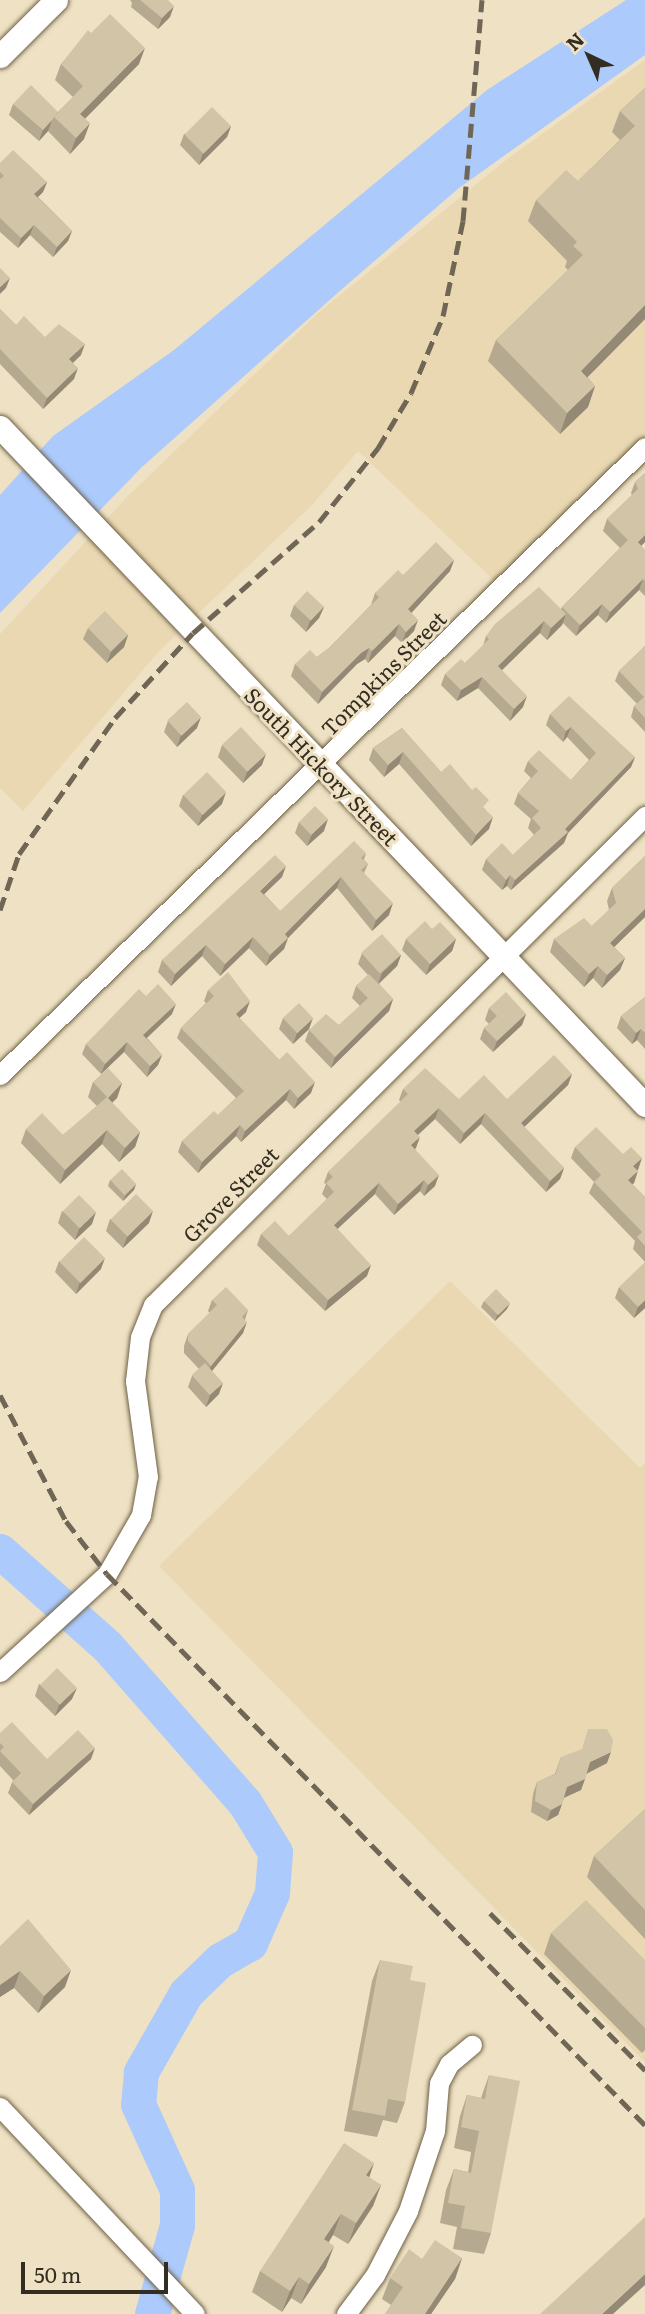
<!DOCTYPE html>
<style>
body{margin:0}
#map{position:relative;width:645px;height:2314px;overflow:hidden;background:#efe1c3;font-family:Literata,serif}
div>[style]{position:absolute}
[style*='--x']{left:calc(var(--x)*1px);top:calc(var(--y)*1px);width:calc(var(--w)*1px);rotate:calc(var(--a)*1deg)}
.built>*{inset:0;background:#e9d8b2}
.water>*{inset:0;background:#accafc}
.river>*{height:35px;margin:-17.5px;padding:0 17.5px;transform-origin:17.5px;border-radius:17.5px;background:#accafc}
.roads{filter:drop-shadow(0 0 2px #6d6045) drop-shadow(0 0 2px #6d6045)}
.minor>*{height:19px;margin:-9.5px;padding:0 9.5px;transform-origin:9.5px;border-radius:9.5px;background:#fff}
.tertiary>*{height:23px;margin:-11.5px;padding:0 11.5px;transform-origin:11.5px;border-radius:11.5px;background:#fff}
.rail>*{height:5px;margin-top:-2.5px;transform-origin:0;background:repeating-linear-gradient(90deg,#6f6655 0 14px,transparent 0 21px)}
.wall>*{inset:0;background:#b5a98f}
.shaded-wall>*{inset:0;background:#938974}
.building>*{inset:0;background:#d2c4a6;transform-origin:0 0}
span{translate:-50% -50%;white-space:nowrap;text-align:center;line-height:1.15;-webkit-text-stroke:6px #efe1c3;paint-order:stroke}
.street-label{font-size:21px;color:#332d21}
.north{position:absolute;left:554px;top:21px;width:70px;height:70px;-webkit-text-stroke:5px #efe1c3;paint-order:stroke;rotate:316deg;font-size:19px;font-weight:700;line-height:28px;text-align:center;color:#332d21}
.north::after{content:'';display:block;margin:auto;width:24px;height:32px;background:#332d21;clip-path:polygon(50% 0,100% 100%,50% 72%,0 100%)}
.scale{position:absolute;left:21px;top:2262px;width:147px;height:32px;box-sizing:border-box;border:4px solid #332d21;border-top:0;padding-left:9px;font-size:21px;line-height:24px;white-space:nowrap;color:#332d21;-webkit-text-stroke:5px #efe1c3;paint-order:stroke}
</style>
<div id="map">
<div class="built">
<i style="clip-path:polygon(645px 60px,645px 447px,502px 588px,358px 451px,313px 504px,160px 650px,23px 811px,0 788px,0 634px,127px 497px,317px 314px,506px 160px)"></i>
<i style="clip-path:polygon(450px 1281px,640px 1468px,645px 1463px,645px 2062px,159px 1566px)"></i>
</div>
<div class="water">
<i style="clip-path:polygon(626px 0,645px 0,645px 55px,459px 188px,342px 289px,142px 467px,0 613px,0 495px,53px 436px,174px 350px,487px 90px)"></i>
</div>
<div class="river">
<i style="--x:0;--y:1551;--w:143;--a:41.6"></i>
<i style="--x:107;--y:1646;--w:209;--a:48.7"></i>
<i style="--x:245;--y:1803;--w:57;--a:58.5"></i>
<i style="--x:275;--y:1852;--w:41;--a:94.2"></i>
<i style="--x:272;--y:1893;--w:55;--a:113.7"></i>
<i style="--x:250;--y:1943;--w:34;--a:150"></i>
<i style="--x:220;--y:1960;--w:47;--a:135.9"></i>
<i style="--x:186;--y:1993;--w:91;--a:119.7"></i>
<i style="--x:141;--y:2072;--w:32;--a:95"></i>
<i style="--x:138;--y:2104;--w:94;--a:65.6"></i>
<i style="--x:177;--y:2190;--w:35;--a:90"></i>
<i style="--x:177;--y:2225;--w:92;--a:105.7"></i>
</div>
<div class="roads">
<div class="minor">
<i style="--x:0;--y:1075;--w:900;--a:-44.23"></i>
<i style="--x:0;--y:1672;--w:145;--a:-42.5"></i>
<i style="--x:107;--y:1574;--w:68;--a:-60"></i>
<i style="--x:141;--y:1515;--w:39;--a:-80"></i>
<i style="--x:148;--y:1477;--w:97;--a:-97.7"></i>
<i style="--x:135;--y:1381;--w:44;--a:-83.5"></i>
<i style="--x:140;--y:1337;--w:35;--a:-68"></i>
<i style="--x:153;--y:1305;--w:694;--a:-44.82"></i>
<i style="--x:0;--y:2107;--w:284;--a:46.7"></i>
<i style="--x:346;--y:2314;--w:49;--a:-53.4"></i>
<i style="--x:375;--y:2275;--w:72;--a:-62.7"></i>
<i style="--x:408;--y:2211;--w:84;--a:-71.4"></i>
<i style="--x:435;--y:2131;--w:48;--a:-85.2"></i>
<i style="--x:439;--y:2083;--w:21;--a:-62"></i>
<i style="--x:449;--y:2064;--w:30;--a:-40"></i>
</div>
<div class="tertiary">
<i style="--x:0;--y:56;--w:79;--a:-45"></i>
<i style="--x:0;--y:427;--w:936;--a:46.43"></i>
</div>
</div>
<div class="rail">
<i style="--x:0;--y:910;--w:59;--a:-71.3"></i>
<i style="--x:19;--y:854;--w:166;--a:-54.8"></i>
<i style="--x:115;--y:718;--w:115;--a:-47.5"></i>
<i style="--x:193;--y:633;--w:168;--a:-41.4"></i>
<i style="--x:319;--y:522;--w:95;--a:-51.4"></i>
<i style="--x:378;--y:448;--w:64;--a:-59"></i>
<i style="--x:411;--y:393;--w:83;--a:-67.4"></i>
<i style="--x:443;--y:316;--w:97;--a:-78.1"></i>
<i style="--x:463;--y:221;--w:222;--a:-85.1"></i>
<i style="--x:0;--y:1395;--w:142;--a:62.4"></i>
<i style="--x:66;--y:1521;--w:67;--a:52.3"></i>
<i style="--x:107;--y:1574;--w:770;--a:45.68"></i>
<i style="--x:490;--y:1913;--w:221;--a:45.4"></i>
</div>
<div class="wall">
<i style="clip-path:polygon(130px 0,168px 0,170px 17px,158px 29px,131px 7px,132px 3px)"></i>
<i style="clip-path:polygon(91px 33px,139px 64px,85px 118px,84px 139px,70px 154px,48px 131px,39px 141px,9px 115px,13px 104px,58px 112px,73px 97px,55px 80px,61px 64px)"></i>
<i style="clip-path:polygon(645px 88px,645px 319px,587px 377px,595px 386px,588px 407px,560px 434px,488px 361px,496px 340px,568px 270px,565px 267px,567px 261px,528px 221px,536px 200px,578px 181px,620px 140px,612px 132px,620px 111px)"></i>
<i style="clip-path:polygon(231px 126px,227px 137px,199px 165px,180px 145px,184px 134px)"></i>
<i style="clip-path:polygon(0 163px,47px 182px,43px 192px,38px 197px,72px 231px,68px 241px,53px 257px,30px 235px,18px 248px,0 232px)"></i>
<i style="clip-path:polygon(0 309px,16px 325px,45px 337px,81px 355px,73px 363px,74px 379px,43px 409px,0 364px)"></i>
<i style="clip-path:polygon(645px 473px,645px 542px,641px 546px,645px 550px,645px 596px,639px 590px,606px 623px,598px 615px,576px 636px,563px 623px,562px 625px,547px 640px,540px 633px,501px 670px,523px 707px,510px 721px,478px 688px,457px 701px,441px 685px,445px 674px,465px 663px,483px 646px,486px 636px,561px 609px,562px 607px,620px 548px,603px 531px,607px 519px,632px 495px,631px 493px,635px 482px)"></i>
<i style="clip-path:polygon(454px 560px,450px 571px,411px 613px,414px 631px,402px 643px,395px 636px,368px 663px,365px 659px,357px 664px,318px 704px,291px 676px,295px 664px,317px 657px,329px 648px,371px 605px,375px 593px,403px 575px)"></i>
<i style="clip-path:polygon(294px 605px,324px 607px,319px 618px,306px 632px,290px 616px)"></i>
<i style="clip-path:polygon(88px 628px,128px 635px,124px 647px,107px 663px,83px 639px)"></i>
<i style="clip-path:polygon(645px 646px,645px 732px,631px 717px,634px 706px,637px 704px,615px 681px,619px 671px)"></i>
<i style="clip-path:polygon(550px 714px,635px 757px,631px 767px,568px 833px,564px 843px,511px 890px,507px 886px,502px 890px,482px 870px,486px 859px,513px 855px,534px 835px,528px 828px,531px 819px,514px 804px,518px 793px,531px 778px,524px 771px,528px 761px,571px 780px,589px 760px,567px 737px,563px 742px,546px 725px)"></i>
<i style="clip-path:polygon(168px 721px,197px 728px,177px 747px,164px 732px)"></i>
<i style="clip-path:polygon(402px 728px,441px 772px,485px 809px,489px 829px,471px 846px,399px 764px,384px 777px,369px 760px,373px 748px)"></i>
<i style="clip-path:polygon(222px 745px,262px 765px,243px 783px,218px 757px)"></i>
<i style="clip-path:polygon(183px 795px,222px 804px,198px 826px,179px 806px)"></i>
<i style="clip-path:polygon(299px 822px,324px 831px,307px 846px,295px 833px)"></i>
<i style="clip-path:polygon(366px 853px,364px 860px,368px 864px,364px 873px,389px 915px,372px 931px,337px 888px,288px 938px,284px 949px,266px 966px,249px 948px,220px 976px,202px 956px,171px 986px,158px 972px,162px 960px,282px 877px,264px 894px,280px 911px)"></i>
<i style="clip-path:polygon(645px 856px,645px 917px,614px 947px,625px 958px,620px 970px,602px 988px,593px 978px,584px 987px,550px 952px,554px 939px,592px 926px,609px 910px,607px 901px,612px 888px)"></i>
<i style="clip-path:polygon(432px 929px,456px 939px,452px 951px,426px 975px,402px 950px,406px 939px)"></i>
<i style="clip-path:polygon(362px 953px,401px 955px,397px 966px,379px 984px,393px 999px,389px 1011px,331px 1068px,305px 1041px,309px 1030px,339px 1025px,360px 1006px,352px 998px,356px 986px,368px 975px,358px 964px)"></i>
<i style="clip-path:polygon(208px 990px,246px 1012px,239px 1018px,311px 1093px,294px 1109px,286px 1100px,241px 1142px,236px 1136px,198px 1173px,178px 1152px,182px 1141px,218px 1115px,236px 1098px,177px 1038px,181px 1028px,206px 1003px,204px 1001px)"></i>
<i style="clip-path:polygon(146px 996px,172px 1014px,147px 1038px,162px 1055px,158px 1065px,147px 1077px,124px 1052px,101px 1074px,82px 1054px,86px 1044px)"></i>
<i style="clip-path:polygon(645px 997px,645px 1049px,637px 1040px,632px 1044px,617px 1028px,621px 1016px)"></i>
<i style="clip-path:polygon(489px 1008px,526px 1014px,522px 1025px,493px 1052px,480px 1039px,484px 1028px,489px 1024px,485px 1020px)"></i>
<i style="clip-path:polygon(283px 1018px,309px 1029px,293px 1044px,279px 1029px)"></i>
<i style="clip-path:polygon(572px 1074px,568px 1085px,524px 1127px,564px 1168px,560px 1179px,546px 1192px,481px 1124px,460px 1144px,435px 1119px,418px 1135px,415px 1149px,435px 1186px,424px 1196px,420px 1191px,394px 1215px,375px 1194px,337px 1229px,367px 1276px,325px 1311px,257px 1245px,261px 1234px,289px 1236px,327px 1199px,322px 1194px,326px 1184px,324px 1183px,328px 1172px,401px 1102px,399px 1100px,403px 1089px,459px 1099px,507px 1099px)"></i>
<i style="clip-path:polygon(93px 1082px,122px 1083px,117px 1098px,112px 1103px,140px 1132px,135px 1147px,119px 1162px,102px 1144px,60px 1184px,21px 1143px,26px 1129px,63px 1135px,97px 1106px,88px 1097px)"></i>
<i style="clip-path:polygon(575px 1147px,637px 1170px,634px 1183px,632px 1184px,645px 1197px,645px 1262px,633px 1249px,635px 1241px,589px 1193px,594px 1182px,571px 1158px)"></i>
<i style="clip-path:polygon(110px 1180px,136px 1184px,134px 1190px,123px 1201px,108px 1186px)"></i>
<i style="clip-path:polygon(62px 1211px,92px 1224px,75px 1240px,58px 1223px)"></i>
<i style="clip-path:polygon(110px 1219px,149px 1223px,123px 1248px,106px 1231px)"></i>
<i style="clip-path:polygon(59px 1261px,101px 1269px,76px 1294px,55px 1272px)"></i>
<i style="clip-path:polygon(619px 1287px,645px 1308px,634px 1318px,615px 1298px)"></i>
<i style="clip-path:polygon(212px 1300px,248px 1310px,245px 1320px,243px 1333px,212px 1371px,219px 1394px,206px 1407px,188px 1387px,192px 1376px,199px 1369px,184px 1353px,184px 1346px,188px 1334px,210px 1313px,208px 1311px)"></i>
<i style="clip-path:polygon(484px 1301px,507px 1309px,495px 1321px,481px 1307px)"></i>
<i style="clip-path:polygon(39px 1684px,72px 1699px,55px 1716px,35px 1696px)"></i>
<i style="clip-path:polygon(0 1733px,47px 1759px,91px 1759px,29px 1815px,8px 1793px,13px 1780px,0 1766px)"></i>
<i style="clip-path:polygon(561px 1757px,607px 1763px,587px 1773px,581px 1790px,564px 1798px,558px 1815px,547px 1821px,531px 1812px,533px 1794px,537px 1782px,555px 1774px)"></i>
<i style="clip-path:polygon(645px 1809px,645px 1939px,587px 1877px,594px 1856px)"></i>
<i style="clip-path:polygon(551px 1933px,645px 1960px,645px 2050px,642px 2053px,544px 1954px)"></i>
<i style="clip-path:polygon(0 1946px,65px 1987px,38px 2013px,14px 1988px,0 1997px)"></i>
<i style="clip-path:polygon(380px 1960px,410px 1980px,405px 2102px,397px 2123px,383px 2120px,377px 2137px,344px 2131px,372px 1981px)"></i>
<i style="clip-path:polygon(489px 2075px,491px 2233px,484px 2254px,453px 2249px,457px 2227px,440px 2223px,446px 2190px,454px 2169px,468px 2172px,471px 2152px,454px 2148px,460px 2116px,467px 2095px,481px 2098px)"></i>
<i style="clip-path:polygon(369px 2178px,381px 2185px,373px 2206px,348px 2244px,333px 2235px,329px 2242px,326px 2267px,301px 2304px,291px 2298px,282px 2312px,252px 2292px,260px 2271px)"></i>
<i style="clip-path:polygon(462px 2258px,455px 2279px,431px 2314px,385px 2314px,391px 2305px,382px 2299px,390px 2278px,422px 2259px)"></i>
</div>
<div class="shaded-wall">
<i style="clip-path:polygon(174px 6px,170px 17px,158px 29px,162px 18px)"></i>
<i style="clip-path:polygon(145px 48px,139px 64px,75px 129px,80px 114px)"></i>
<i style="clip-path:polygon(52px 120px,48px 131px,39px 141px,43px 130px)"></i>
<i style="clip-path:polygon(90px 123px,84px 139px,70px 154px,76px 138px)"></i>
<i style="clip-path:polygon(231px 126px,227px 137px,199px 165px,203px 153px)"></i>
<i style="clip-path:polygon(47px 182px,43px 192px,31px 204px,34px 194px)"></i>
<i style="clip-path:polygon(34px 225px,30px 235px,18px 248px,21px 238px)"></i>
<i style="clip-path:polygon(72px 231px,68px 241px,53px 257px,57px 247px)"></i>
<i style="clip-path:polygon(10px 278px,6px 288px,0 294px,0 287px)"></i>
<i style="clip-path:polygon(645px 305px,645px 319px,573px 392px,581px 371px)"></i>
<i style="clip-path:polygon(85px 344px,81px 355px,65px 370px,69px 359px)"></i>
<i style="clip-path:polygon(78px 368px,74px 379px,43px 409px,47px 398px)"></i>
<i style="clip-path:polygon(595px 386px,588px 407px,560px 434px,567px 413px)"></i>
<i style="clip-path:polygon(645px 535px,645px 542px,633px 554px,638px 542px)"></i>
<i style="clip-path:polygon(454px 560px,450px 571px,404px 621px,408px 609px)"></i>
<i style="clip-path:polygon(643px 579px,639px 590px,606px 623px,610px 612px)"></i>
<i style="clip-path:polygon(602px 604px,598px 615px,576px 636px,580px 625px)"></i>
<i style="clip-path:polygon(324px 607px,319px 618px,306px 632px,310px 621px)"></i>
<i style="clip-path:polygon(566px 614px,562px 625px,547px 640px,551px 628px)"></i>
<i style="clip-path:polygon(418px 620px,414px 631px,402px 643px,406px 632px)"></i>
<i style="clip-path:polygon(544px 621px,540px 633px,494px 678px,498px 666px)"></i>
<i style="clip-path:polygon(399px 624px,395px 636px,368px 663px,372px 651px)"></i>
<i style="clip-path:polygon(128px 635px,124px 647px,107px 663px,111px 652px)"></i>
<i style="clip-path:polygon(369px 648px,365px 659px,357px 664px,318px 704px,322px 692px,361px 653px)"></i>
<i style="clip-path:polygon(482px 677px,478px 688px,457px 701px,461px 690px)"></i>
<i style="clip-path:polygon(527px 696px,523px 707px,510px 721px,514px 709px)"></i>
<i style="clip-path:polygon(201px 717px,197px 728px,177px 747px,181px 735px)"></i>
<i style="clip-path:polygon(571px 727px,567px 737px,563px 742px,566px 731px)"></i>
<i style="clip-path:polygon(403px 752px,399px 764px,384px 777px,388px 765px)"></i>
<i style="clip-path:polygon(266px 754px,262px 765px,243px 783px,247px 772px)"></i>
<i style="clip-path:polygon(635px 757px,631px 767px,568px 833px,564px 843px,511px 890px,515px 880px,565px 829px)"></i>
<i style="clip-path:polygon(226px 792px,222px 804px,198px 826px,202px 815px)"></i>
<i style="clip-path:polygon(493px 817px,489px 829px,471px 846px,476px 835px)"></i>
<i style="clip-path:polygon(328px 819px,324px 831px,307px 846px,312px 834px)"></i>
<i style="clip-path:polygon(286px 866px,282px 877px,256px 902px,260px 891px)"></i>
<i style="clip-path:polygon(510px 875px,507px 886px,502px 890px,506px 880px)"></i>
<i style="clip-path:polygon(341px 877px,337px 888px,288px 938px,284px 949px,266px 966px,270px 955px,285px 934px)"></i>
<i style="clip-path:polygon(393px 903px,389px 915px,372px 931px,376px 920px)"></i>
<i style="clip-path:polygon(645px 909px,645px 917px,606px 955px,610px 943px)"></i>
<i style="clip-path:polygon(253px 937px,249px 948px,220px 976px,225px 964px)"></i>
<i style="clip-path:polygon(456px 939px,452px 951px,426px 975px,430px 964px)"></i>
<i style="clip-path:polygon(206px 945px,202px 956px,171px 986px,175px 974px)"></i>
<i style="clip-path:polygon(401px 955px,397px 966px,378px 984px,382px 973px)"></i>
<i style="clip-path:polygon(625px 958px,620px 970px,602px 988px,607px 975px)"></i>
<i style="clip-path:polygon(598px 966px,593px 978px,584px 987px,589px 974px)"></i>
<i style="clip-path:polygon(393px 999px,389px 1011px,331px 1068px,335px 1057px)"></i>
<i style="clip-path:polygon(250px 1001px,246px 1012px,232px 1025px,236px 1014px)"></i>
<i style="clip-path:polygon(176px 1004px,172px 1014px,139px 1045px,143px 1035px)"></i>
<i style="clip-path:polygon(526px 1014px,522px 1025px,493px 1052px,497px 1041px)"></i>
<i style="clip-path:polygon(313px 1018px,309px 1029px,293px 1044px,297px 1033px)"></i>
<i style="clip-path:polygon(641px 1029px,637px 1040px,632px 1044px,636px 1033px)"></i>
<i style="clip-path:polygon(127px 1042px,124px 1052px,101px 1074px,105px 1064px)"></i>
<i style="clip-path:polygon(162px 1055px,158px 1065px,147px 1077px,150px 1066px)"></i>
<i style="clip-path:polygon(572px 1074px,568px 1085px,517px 1134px,521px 1123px)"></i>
<i style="clip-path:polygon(315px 1082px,311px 1093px,294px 1109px,298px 1098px)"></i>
<i style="clip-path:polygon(122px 1083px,117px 1098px,102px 1112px,108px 1098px)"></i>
<i style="clip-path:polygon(290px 1089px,286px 1100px,241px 1142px,245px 1131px)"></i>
<i style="clip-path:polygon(439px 1108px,435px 1119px,410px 1142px,414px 1131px)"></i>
<i style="clip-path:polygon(485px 1113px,481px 1124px,460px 1144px,464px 1133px)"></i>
<i style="clip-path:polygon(240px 1125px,236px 1136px,198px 1173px,202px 1162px)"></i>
<i style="clip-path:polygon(107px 1130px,102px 1144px,60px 1184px,65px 1170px)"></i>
<i style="clip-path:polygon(140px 1132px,135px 1147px,119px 1162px,125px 1148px)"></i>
<i style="clip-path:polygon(420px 1137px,416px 1148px,407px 1156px,411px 1145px)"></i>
<i style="clip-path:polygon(642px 1158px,638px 1170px,629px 1178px,633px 1166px)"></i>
<i style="clip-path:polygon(564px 1168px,560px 1179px,546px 1192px,550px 1181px)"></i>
<i style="clip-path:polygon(638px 1171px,634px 1183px,624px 1192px,628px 1180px)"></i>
<i style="clip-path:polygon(439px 1175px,435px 1186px,424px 1196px,428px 1185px)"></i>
<i style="clip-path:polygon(424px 1180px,420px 1191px,394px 1215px,398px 1204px)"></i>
<i style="clip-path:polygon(379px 1183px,375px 1194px,330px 1236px,334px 1225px)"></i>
<i style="clip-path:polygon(136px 1184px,134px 1190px,123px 1201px,125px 1196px)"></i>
<i style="clip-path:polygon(153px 1211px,149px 1223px,123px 1248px,127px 1237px)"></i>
<i style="clip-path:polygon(96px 1212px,92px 1224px,75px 1240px,79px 1229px)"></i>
<i style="clip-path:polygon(105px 1258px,101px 1269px,76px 1294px,80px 1282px)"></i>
<i style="clip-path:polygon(371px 1265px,367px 1276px,325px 1311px,328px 1300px)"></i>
<i style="clip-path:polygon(645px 1300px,645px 1308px,634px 1318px,638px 1307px)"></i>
<i style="clip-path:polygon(510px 1303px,507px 1309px,495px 1321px,497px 1315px)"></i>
<i style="clip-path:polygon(247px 1322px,243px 1333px,207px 1377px,211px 1366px)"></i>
<i style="clip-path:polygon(223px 1383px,219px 1394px,206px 1407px,210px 1395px)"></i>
<i style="clip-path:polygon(77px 1688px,72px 1699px,55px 1716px,59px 1705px)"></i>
<i style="clip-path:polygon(95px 1748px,91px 1759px,29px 1815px,33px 1804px)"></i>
<i style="clip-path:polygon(611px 1752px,607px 1763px,586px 1774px,590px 1762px)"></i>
<i style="clip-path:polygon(585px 1779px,581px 1790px,563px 1798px,567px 1787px)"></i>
<i style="clip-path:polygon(562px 1804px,558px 1815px,547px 1821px,551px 1810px)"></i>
<i style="clip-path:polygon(71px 1970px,65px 1987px,38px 2013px,44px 1996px)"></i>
<i style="clip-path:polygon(20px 1971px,14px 1988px,0 1997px,0 1985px)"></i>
<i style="clip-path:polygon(374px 2163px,367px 2184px,366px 2175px)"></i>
<i style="clip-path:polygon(381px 2185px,373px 2206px,348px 2244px,356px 2223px)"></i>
<i style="clip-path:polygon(341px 2214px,333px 2235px,316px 2260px,324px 2239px)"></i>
<i style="clip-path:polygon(334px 2246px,326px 2267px,301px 2304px,309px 2284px)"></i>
<i style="clip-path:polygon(462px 2258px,455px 2279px,431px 2314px,425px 2314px)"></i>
<i style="clip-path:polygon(645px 2274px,645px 2285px,613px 2314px,602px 2314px)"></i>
<i style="clip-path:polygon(299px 2277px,291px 2298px,282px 2312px,290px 2291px)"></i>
</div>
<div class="building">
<i style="clip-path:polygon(140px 0,168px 0,174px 6px,162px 18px)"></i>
<i style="clip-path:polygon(110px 14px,145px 48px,80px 114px,90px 123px,76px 138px,54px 117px,83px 86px,61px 64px,88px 30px,91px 33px)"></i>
<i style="clip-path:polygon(31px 85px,58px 112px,54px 117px,52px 120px,43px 130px,13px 104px)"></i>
<i style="clip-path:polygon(645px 88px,645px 305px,581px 371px,595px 386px,567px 413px,496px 340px,583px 255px,573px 246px,577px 242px,536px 200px,566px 170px,578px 181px,635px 126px,620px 111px)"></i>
<i style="left:212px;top:107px;width:27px;height:39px;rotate:45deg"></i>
<i style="clip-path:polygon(13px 150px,47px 182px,34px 194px,72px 231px,57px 247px,34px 225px,21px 238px,0 218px,0 179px,4px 176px,0 172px,0 163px)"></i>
<i style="clip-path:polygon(0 268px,10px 278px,0 287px)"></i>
<i style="clip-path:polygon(0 309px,16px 325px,24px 316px,45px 337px,59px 324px,85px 344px,69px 359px,78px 368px,47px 398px,0 349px)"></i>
<i style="clip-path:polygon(645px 473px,645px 535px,638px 542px,645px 550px,645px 581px,643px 579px,610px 612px,602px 604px,580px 625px,562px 607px,628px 540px,607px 519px,638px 489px,635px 482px)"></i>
<i style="clip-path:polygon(436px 542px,454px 560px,408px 609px,418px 620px,406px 632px,399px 624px,372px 651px,369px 648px,361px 653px,322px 692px,295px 664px,310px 650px,317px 657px,329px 648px,379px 597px,375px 593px,398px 570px,403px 575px)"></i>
<i style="clip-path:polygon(539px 587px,566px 614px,551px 628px,544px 621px,498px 666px,527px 696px,514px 709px,482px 677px,461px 690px,445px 674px,461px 659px,465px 663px,489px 639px,486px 636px,495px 624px)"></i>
<i style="left:307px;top:591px;width:23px;height:19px;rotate:43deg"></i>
<i style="left:105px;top:611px;width:33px;height:24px;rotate:46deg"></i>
<i style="clip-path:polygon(645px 646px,645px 718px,634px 706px,644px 697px,619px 671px)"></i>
<i style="clip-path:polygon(569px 696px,635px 757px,565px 829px,568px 832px,515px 880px,510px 875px,506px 880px,486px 859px,502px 843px,513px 855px,541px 828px,532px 818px,539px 811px,518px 793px,538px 771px,528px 761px,539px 750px,571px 780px,596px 753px,571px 727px,566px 731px,550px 714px)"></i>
<i style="left:187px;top:702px;width:21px;height:27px;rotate:47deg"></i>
<i style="left:241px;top:727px;width:37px;height:26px;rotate:47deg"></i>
<i style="clip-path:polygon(402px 728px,441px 772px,450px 764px,472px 790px,476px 787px,489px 800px,483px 807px,493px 817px,476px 835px,403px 752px,388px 765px,373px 748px)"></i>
<i style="left:207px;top:772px;width:28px;height:33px;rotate:46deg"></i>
<i style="left:315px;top:806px;width:18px;height:23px;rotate:45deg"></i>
<i style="clip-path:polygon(354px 841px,366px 853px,361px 858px,368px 864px,361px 870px,393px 903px,376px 920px,341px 877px,285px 934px,288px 938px,270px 955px,253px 937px,225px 964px,206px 945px,175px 974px,162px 960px,275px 855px,286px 866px,260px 891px,280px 911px)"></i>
<i style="clip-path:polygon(645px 856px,645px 909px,610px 943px,625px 958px,607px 975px,598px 966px,589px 974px,554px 939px,584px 918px,592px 926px,616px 903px,612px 888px)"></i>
<i style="clip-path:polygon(425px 921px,432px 929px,440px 922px,456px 939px,430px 964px,406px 939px)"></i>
<i style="left:382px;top:934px;width:28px;height:28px;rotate:48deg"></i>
<i style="clip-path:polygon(228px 972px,250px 1001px,236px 1014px,279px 1060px,287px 1052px,315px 1082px,298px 1098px,290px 1089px,245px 1131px,240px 1125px,202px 1162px,182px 1141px,214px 1111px,218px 1115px,244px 1091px,181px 1028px,214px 996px,208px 990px)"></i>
<i style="clip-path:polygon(369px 974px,393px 999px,335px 1057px,309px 1030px,326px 1014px,339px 1025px,368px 998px,356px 986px)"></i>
<i style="clip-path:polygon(158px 984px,176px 1004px,143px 1035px,162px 1055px,150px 1066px,127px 1042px,105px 1064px,86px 1044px,139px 989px,146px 996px)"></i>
<i style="clip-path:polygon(506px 992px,526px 1014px,497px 1041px,484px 1028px,497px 1016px,489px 1008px)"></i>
<i style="clip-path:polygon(645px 997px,645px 1033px,641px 1029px,636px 1033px,621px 1016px)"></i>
<i style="left:299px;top:1003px;width:21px;height:22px;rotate:47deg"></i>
<i style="clip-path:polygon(554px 1055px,572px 1074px,521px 1123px,564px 1168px,550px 1181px,485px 1113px,464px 1133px,439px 1108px,414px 1131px,420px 1137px,411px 1145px,439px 1175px,428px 1185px,424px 1180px,398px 1204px,379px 1183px,334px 1225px,371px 1265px,328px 1300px,261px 1234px,275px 1221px,289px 1236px,334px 1192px,326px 1183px,333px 1177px,328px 1172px,408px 1094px,403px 1089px,425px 1068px,459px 1099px,484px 1075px,507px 1099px)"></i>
<i style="clip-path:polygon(108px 1068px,122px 1083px,108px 1098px,140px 1132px,125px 1148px,107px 1130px,65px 1170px,26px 1129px,42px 1113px,63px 1135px,107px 1097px,93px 1082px)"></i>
<i style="clip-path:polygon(596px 1127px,623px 1154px,631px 1147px,642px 1158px,633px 1166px,638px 1171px,628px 1180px,645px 1197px,645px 1246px,637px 1237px,642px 1232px,594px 1182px,601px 1175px,575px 1147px)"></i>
<i style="left:122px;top:1169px;width:21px;height:16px;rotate:47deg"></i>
<i style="left:136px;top:1194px;width:24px;height:36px;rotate:45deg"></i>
<i style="left:79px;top:1195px;width:24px;height:23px;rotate:45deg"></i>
<i style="left:84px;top:1237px;width:30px;height:35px;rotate:45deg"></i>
<i style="clip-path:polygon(645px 1262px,645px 1300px,638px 1307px,619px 1287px)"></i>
<i style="clip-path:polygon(226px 1287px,248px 1310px,242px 1317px,247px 1322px,211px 1366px,188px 1341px,188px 1334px,217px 1305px,212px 1300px)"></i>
<i style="left:496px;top:1289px;width:20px;height:17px;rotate:45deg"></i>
<i style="left:205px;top:1363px;width:27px;height:18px;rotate:48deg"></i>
<i style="left:57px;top:1668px;width:28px;height:24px;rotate:45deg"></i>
<i style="clip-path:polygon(12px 1722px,47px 1759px,78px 1730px,95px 1748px,33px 1804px,12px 1782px,21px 1773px,0 1751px,4px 1747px,0 1743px,0 1733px)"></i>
<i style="clip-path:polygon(588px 1729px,607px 1729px,613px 1740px,611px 1752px,590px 1762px,585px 1779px,567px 1787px,562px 1804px,551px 1810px,535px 1801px,537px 1782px,556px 1774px,561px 1757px,582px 1749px)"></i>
<i style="clip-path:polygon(645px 1809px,645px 1910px,594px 1856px)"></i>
<i style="clip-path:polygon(586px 1900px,645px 1960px,645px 2028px,551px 1933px)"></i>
<i style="clip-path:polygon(28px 1919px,71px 1970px,44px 1996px,20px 1971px,0 1985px,0 1946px)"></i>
<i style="clip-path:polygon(380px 1960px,413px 1966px,410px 1980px,426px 1983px,405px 2102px,388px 2099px,385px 2116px,352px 2110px)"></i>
<i style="clip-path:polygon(489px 2075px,520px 2081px,491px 2233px,461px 2228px,465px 2206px,448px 2203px,454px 2169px,471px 2173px,479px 2131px,461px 2127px,467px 2095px,485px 2099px)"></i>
<i style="clip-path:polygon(344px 2143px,374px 2163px,366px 2175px,381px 2185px,356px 2223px,341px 2214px,324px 2239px,334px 2246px,309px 2284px,299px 2277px,290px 2291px,260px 2271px)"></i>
<i style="clip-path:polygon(645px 2217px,645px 2274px,602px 2314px,540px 2314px)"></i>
<i style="clip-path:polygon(435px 2240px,462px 2258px,425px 2314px,385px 2314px,403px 2287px,390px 2278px,409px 2249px,422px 2259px)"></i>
</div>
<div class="street-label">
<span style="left:383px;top:673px;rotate:-45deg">Tompkins Street</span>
<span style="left:322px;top:766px;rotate:46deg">South Hickory Street</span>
<span style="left:230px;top:1194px;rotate:-45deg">Grove Street</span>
</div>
<div class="north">N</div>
<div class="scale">50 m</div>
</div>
